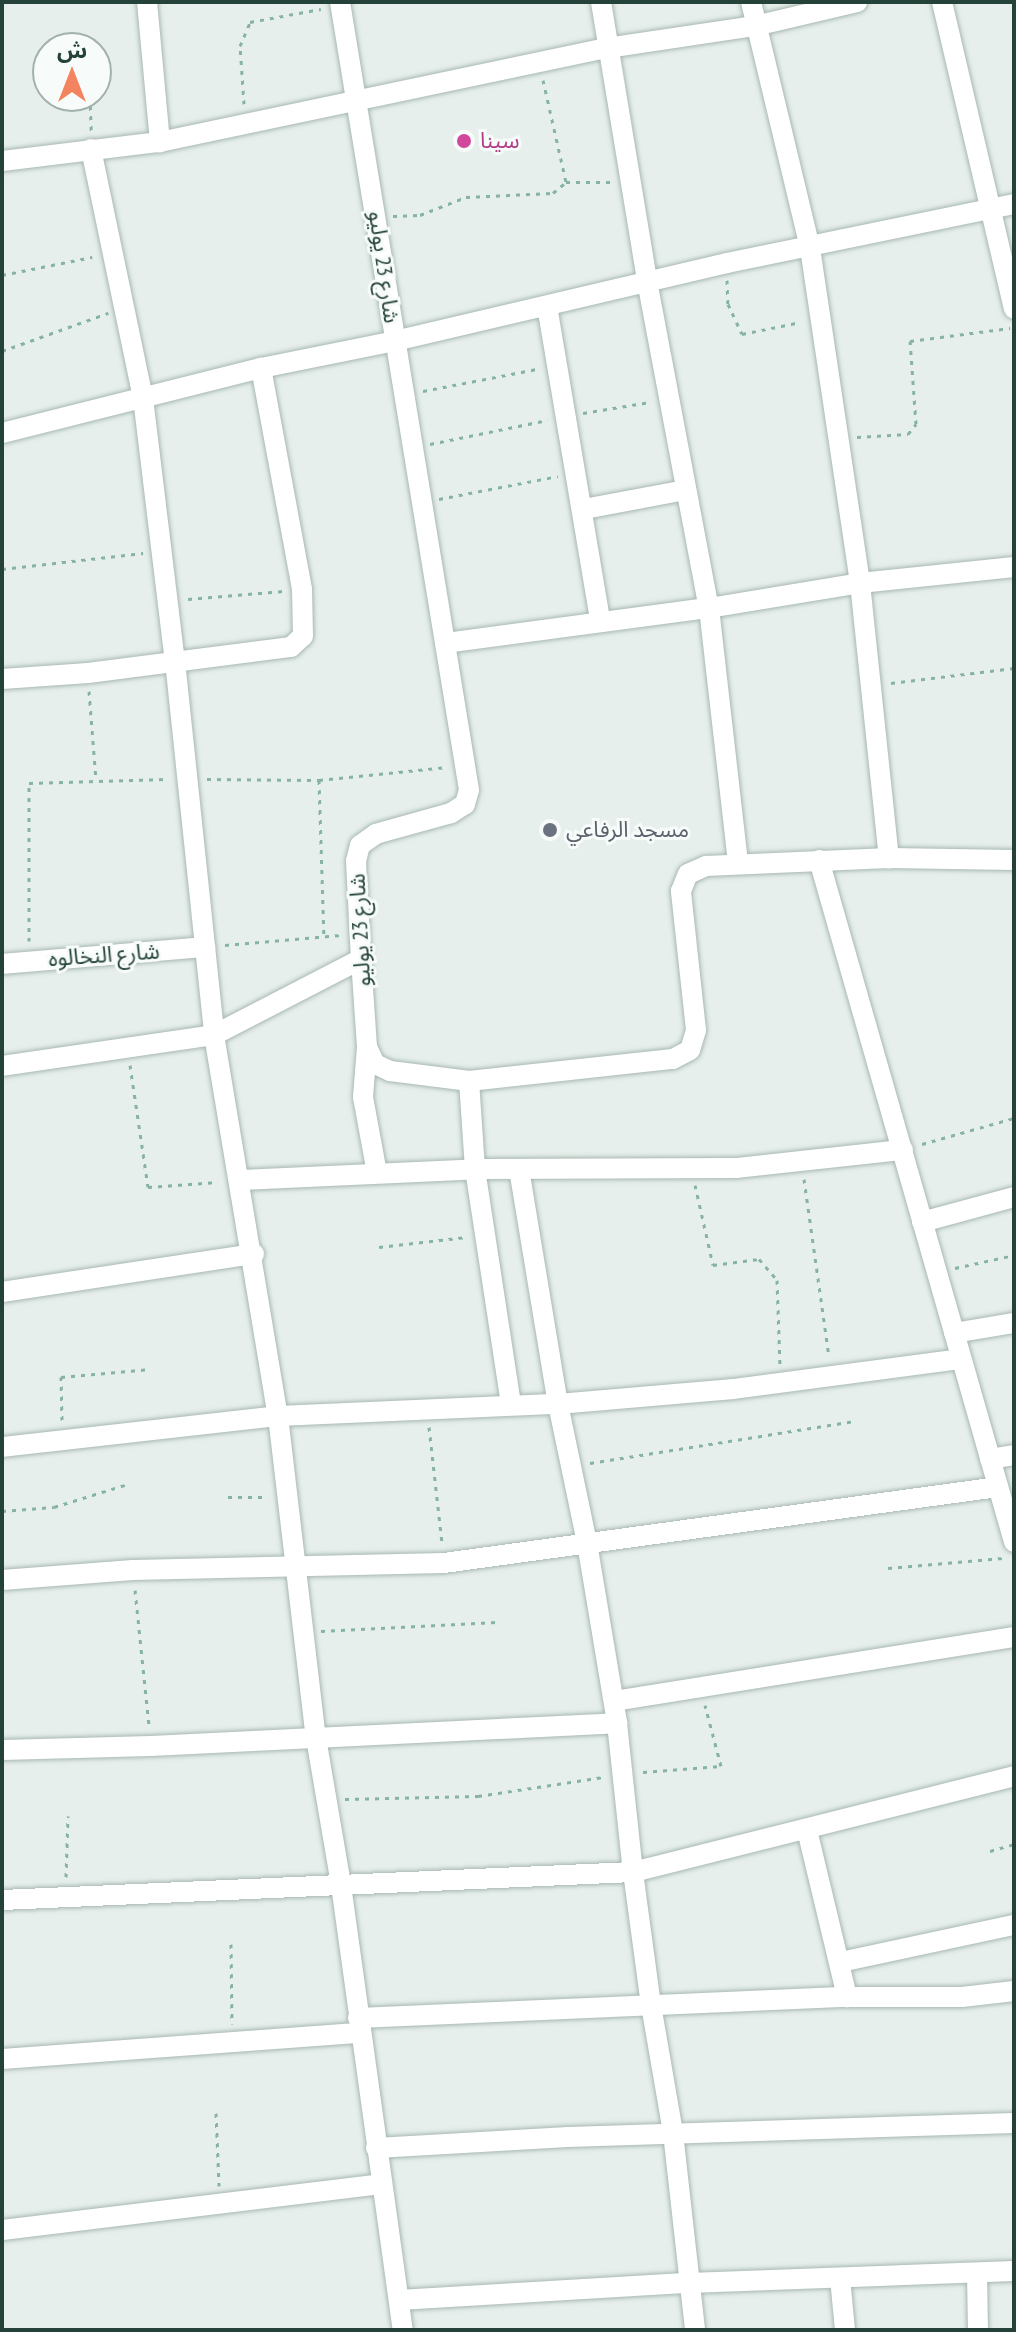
<!DOCTYPE html>
<meta charset="utf-8">
<style>
body{margin:0}
#map{position:relative;width:1016px;height:2332px;overflow:hidden;background:#e6efeb;font-family:"PT Sans Narrow","Noto Sans Arabic",sans-serif}
div>[style]{position:absolute}
[style*='--x']{left:calc(var(--x)*1px);top:calc(var(--y)*1px);width:calc(var(--w)*1px);rotate:calc(var(--a)*1deg)}
.path>*{height:3px;margin-top:-1.5px;transform-origin:0;background:repeating-linear-gradient(90deg,#86b3a5 0 4px,transparent 0 10px)}
.roads{filter:drop-shadow(0 0 2px #a8b8b2) drop-shadow(0 0 2px #a8b8b2)}
.minor>*{height:20px;margin:-10px;padding:0 10px;transform-origin:10px;border-radius:10px;background:#fff}
.dots>*{width:22px;height:22px;translate:-50% -50%;box-sizing:border-box;border:4px solid #f7fbf9;border-radius:50%}
span{translate:-50% -50%;white-space:nowrap;text-align:center;line-height:1.15;-webkit-text-stroke:6px #f7fbf9;paint-order:stroke}
.hotel-label{font-size:22px;color:#b23c85}
.left{translate:0 -50%;text-align:left}
.street-label{font-size:22px;color:#24423a}
.worship-label{font-size:22px;color:#5b616d}
.frame{position:absolute;inset:0;border:4px solid #24423a;pointer-events:none}
.north{position:absolute;left:32px;top:32px;width:80px;height:80px;box-sizing:border-box;background:#f7fbf9;border:2px solid #a3b1ad;border-radius:50%;rotate:0deg;font-size:22px;font-weight:700;line-height:32px;text-align:center;color:#24423a}
.north::after{content:'';display:block;margin:auto;width:28px;height:36px;background:#f4845f;clip-path:polygon(50% 0,100% 100%,50% 72%,0 100%)}
</style>
<div id="map">
<div class="path">
<i style="--x:543;--y:80;--w:105;--a:77.3"></i>
<i style="--x:90;--y:96;--w:36;--a:88"></i>
<i style="--x:244;--y:104;--w:58;--a:-93.9"></i>
<i style="--x:240;--y:46;--w:26;--a:-67"></i>
<i style="--x:250;--y:22;--w:72;--a:-10.4"></i>
<i style="--x:393;--y:216;--w:27;--a:-2"></i>
<i style="--x:420;--y:215;--w:49;--a:-21.4"></i>
<i style="--x:466;--y:197;--w:87;--a:-2.6"></i>
<i style="--x:553;--y:193;--w:17;--a:-40"></i>
<i style="--x:566;--y:182;--w:44;--a:0"></i>
<i style="--x:2;--y:275;--w:92;--a:-11.3"></i>
<i style="--x:727;--y:280;--w:24;--a:88"></i>
<i style="--x:728;--y:304;--w:33;--a:65"></i>
<i style="--x:742;--y:334;--w:60;--a:-11.5"></i>
<i style="--x:2;--y:351;--w:113;--a:-19.7"></i>
<i style="--x:423;--y:391;--w:116;--a:-10.9"></i>
<i style="--x:583;--y:413;--w:68;--a:-9.3"></i>
<i style="--x:857;--y:437;--w:51;--a:-3.4"></i>
<i style="--x:908;--y:434;--w:13;--a:-51"></i>
<i style="--x:916;--y:424;--w:83;--a:-94.1"></i>
<i style="--x:910;--y:341;--w:101;--a:-7.4"></i>
<i style="--x:430;--y:444;--w:120;--a:-11.5"></i>
<i style="--x:439;--y:499;--w:121;--a:-10.9"></i>
<i style="--x:2;--y:569;--w:142;--a:-6.5"></i>
<i style="--x:188;--y:599;--w:96;--a:-4.8"></i>
<i style="--x:891;--y:683;--w:124;--a:-7"></i>
<i style="--x:89;--y:691;--w:88;--a:85.5"></i>
<i style="--x:207;--y:779;--w:112;--a:0.5"></i>
<i style="--x:319;--y:780;--w:129;--a:-5.8"></i>
<i style="--x:319;--y:780;--w:156;--a:88.2"></i>
<i style="--x:29;--y:941;--w:158;--a:-90"></i>
<i style="--x:29;--y:783;--w:138;--a:-1.7"></i>
<i style="--x:225;--y:945;--w:116;--a:-4.9"></i>
<i style="--x:130;--y:1065;--w:123;--a:81.6"></i>
<i style="--x:148;--y:1187;--w:70;--a:-4.1"></i>
<i style="--x:922;--y:1144;--w:96;--a:-15.8"></i>
<i style="--x:804;--y:1179;--w:180;--a:82"></i>
<i style="--x:695;--y:1185;--w:82;--a:77.3"></i>
<i style="--x:713;--y:1265;--w:46;--a:-7.4"></i>
<i style="--x:759;--y:1259;--w:28;--a:49"></i>
<i style="--x:777;--y:1280;--w:85;--a:88"></i>
<i style="--x:379;--y:1247;--w:88;--a:-6.6"></i>
<i style="--x:955;--y:1268;--w:60;--a:-12.4"></i>
<i style="--x:62;--y:1420;--w:43;--a:-91.3"></i>
<i style="--x:61;--y:1377;--w:90;--a:-5.1"></i>
<i style="--x:429;--y:1427;--w:117;--a:83.6"></i>
<i style="--x:590;--y:1463;--w:268;--a:-9"></i>
<i style="--x:228;--y:1497;--w:40;--a:0"></i>
<i style="--x:2;--y:1511;--w:52;--a:-4.4"></i>
<i style="--x:54;--y:1507;--w:77;--a:-17.3"></i>
<i style="--x:888;--y:1568;--w:115;--a:-5"></i>
<i style="--x:135;--y:1590;--w:137;--a:84.1"></i>
<i style="--x:321;--y:1631;--w:176;--a:-2.9"></i>
<i style="--x:643;--y:1772;--w:78;--a:-4.4"></i>
<i style="--x:721;--y:1766;--w:63;--a:-104.7"></i>
<i style="--x:345;--y:1799;--w:133;--a:-1.3"></i>
<i style="--x:478;--y:1796;--w:127;--a:-8.6"></i>
<i style="--x:990;--y:1851;--w:25;--a:-16"></i>
<i style="--x:66;--y:1877;--w:61;--a:-88.1"></i>
<i style="--x:231;--y:1944;--w:80;--a:89.3"></i>
<i style="--x:216;--y:2113;--w:73;--a:87.6"></i>
</div>
<div class="roads">
<div class="minor">
<i style="--x:147;--y:2;--w:141;--a:84.7"></i>
<i style="--x:340;--y:2;--w:798;--a:80.7"></i>
<i style="--x:469;--y:790;--w:15;--a:106"></i>
<i style="--x:465;--y:804;--w:17;--a:147"></i>
<i style="--x:451;--y:813;--w:78;--a:164.4"></i>
<i style="--x:376;--y:834;--w:19;--a:145"></i>
<i style="--x:360;--y:845;--w:16;--a:104"></i>
<i style="--x:356;--y:861;--w:98;--a:87.1"></i>
<i style="--x:361;--y:959;--w:88;--a:86.1"></i>
<i style="--x:367;--y:1047;--w:19;--a:65"></i>
<i style="--x:375;--y:1064;--w:17;--a:25"></i>
<i style="--x:390;--y:1071;--w:80;--a:7.2"></i>
<i style="--x:469;--y:1081;--w:205;--a:-6.2"></i>
<i style="--x:673;--y:1059;--w:19;--a:-28"></i>
<i style="--x:690;--y:1050;--w:21;--a:-73"></i>
<i style="--x:696;--y:1030;--w:140;--a:-96.2"></i>
<i style="--x:681;--y:891;--w:18;--a:-68"></i>
<i style="--x:688;--y:874;--w:20;--a:-24"></i>
<i style="--x:706;--y:866;--w:183;--a:-2.5"></i>
<i style="--x:889;--y:858;--w:125;--a:0.9"></i>
<i style="--x:601;--y:2;--w:283;--a:80.6"></i>
<i style="--x:647;--y:281;--w:333;--a:79.3"></i>
<i style="--x:709;--y:608;--w:257;--a:83.5"></i>
<i style="--x:751;--y:2;--w:253;--a:76.5"></i>
<i style="--x:810;--y:248;--w:339;--a:81.5"></i>
<i style="--x:860;--y:583;--w:277;--a:84"></i>
<i style="--x:942;--y:2;--w:315;--a:76.8"></i>
<i style="--x:91;--y:149;--w:254;--a:78.2"></i>
<i style="--x:143;--y:398;--w:265;--a:83.1"></i>
<i style="--x:175;--y:661;--w:376;--a:84"></i>
<i style="--x:214;--y:1035;--w:386;--a:80.5"></i>
<i style="--x:278;--y:1416;--w:324;--a:83.3"></i>
<i style="--x:316;--y:1738;--w:149;--a:80.3"></i>
<i style="--x:341;--y:1885;--w:449;--a:82.1"></i>
<i style="--x:2;--y:161;--w:159;--a:-6.9"></i>
<i style="--x:160;--y:142;--w:457;--a:-11.9"></i>
<i style="--x:607;--y:48;--w:150;--a:-8.5"></i>
<i style="--x:755;--y:26;--w:105;--a:-13.2"></i>
<i style="--x:547;--y:306;--w:319;--a:80.4"></i>
<i style="--x:2;--y:433;--w:267;--a:-14.1"></i>
<i style="--x:261;--y:368;--w:137;--a:-11.4"></i>
<i style="--x:395;--y:341;--w:341;--a:-13.2"></i>
<i style="--x:727;--y:263;--w:293;--a:-11.6"></i>
<i style="--x:584;--y:509;--w:104;--a:-10.6"></i>
<i style="--x:445;--y:643;--w:266;--a:-7.6"></i>
<i style="--x:709;--y:608;--w:153;--a:-9.4"></i>
<i style="--x:860;--y:583;--w:155;--a:-5.9"></i>
<i style="--x:2;--y:679;--w:86;--a:-4"></i>
<i style="--x:88;--y:673;--w:205;--a:-7.3"></i>
<i style="--x:291;--y:647;--w:16;--a:-43"></i>
<i style="--x:303;--y:636;--w:47;--a:-91.2"></i>
<i style="--x:302;--y:589;--w:225;--a:-100.5"></i>
<i style="--x:819;--y:860;--w:709;--a:74.04"></i>
<i style="--x:2;--y:964;--w:204;--a:-4.8"></i>
<i style="--x:367;--y:1047;--w:50;--a:94.6"></i>
<i style="--x:363;--y:1097;--w:77;--a:79.6"></i>
<i style="--x:2;--y:1066;--w:214;--a:-8.3"></i>
<i style="--x:214;--y:1035;--w:165;--a:-27.3"></i>
<i style="--x:469;--y:1081;--w:88;--a:86.1"></i>
<i style="--x:475;--y:1169;--w:238;--a:81.3"></i>
<i style="--x:519;--y:1169;--w:238;--a:80.6"></i>
<i style="--x:558;--y:1404;--w:142;--a:78.2"></i>
<i style="--x:587;--y:1543;--w:182;--a:80.5"></i>
<i style="--x:617;--y:1723;--w:150;--a:83.9"></i>
<i style="--x:633;--y:1872;--w:134;--a:82.3"></i>
<i style="--x:651;--y:2005;--w:130;--a:80.2"></i>
<i style="--x:673;--y:2133;--w:198;--a:83.6"></i>
<i style="--x:241;--y:1180;--w:242;--a:-2.6"></i>
<i style="--x:483;--y:1169;--w:253;--a:-0.2"></i>
<i style="--x:736;--y:1168;--w:168;--a:-6.2"></i>
<i style="--x:922;--y:1222;--w:95;--a:-15.2"></i>
<i style="--x:2;--y:1292;--w:255;--a:-8.6"></i>
<i style="--x:954;--y:1333;--w:61;--a:-9.5"></i>
<i style="--x:2;--y:1447;--w:278;--a:-6.4"></i>
<i style="--x:278;--y:1416;--w:280;--a:-2.5"></i>
<i style="--x:558;--y:1404;--w:176;--a:-4.9"></i>
<i style="--x:733;--y:1389;--w:230;--a:-7.5"></i>
<i style="--x:990;--y:1459;--w:24;--a:-9"></i>
<i style="--x:2;--y:1580;--w:131;--a:-4.4"></i>
<i style="--x:133;--y:1570;--w:311;--a:-1.3"></i>
<i style="--x:444;--y:1563;--w:559;--a:-7.81"></i>
<i style="--x:614;--y:1701;--w:405;--a:-9.1"></i>
<i style="--x:2;--y:1750;--w:149;--a:-1.5"></i>
<i style="--x:151;--y:1746;--w:467;--a:-2.8"></i>
<i style="--x:807;--y:1830;--w:172;--a:76.5"></i>
<i style="--x:2;--y:1900;--w:632;--a:-2.54"></i>
<i style="--x:633;--y:1872;--w:393;--a:-14.1"></i>
<i style="--x:841;--y:1962;--w:177;--a:-12.1"></i>
<i style="--x:358;--y:2018;--w:489;--a:-2.5"></i>
<i style="--x:847;--y:1997;--w:115;--a:0"></i>
<i style="--x:962;--y:1997;--w:52;--a:-6.6"></i>
<i style="--x:2;--y:2059;--w:359;--a:-4.2"></i>
<i style="--x:376;--y:2148;--w:192;--a:-3.3"></i>
<i style="--x:568;--y:2137;--w:446;--a:-1.8"></i>
<i style="--x:2;--y:2230;--w:382;--a:-6.9"></i>
<i style="--x:977;--y:2273;--w:57;--a:89"></i>
<i style="--x:840;--y:2278;--w:52;--a:84.5"></i>
<i style="--x:399;--y:2300;--w:290;--a:-3.4"></i>
<i style="--x:689;--y:2283;--w:325;--a:-2.1"></i>
</div>
</div>
<div class="dots">
<i style="left:464px;top:141px;background:#d1479c"></i>
<i style="left:550px;top:830px;background:#6b7280"></i>
</div>
<div class="hotel-label">
<span class="left" style="left:480px;top:141px">سينا</span>
</div>
<div class="street-label">
<span style="left:384px;top:267px;rotate:82deg">شارع 23 يوليو</span>
<span style="left:360px;top:930px;rotate:-93deg">شارع 23 يوليو</span>
<span style="left:104px;top:955px;rotate:-4deg">شارع النخالوه</span>
</div>
<div class="worship-label">
<span class="left" style="left:566px;top:830px">مسجد الرفاعي</span>
</div>
<div class="frame"></div>
<div class="north">ش</div>
</div>
